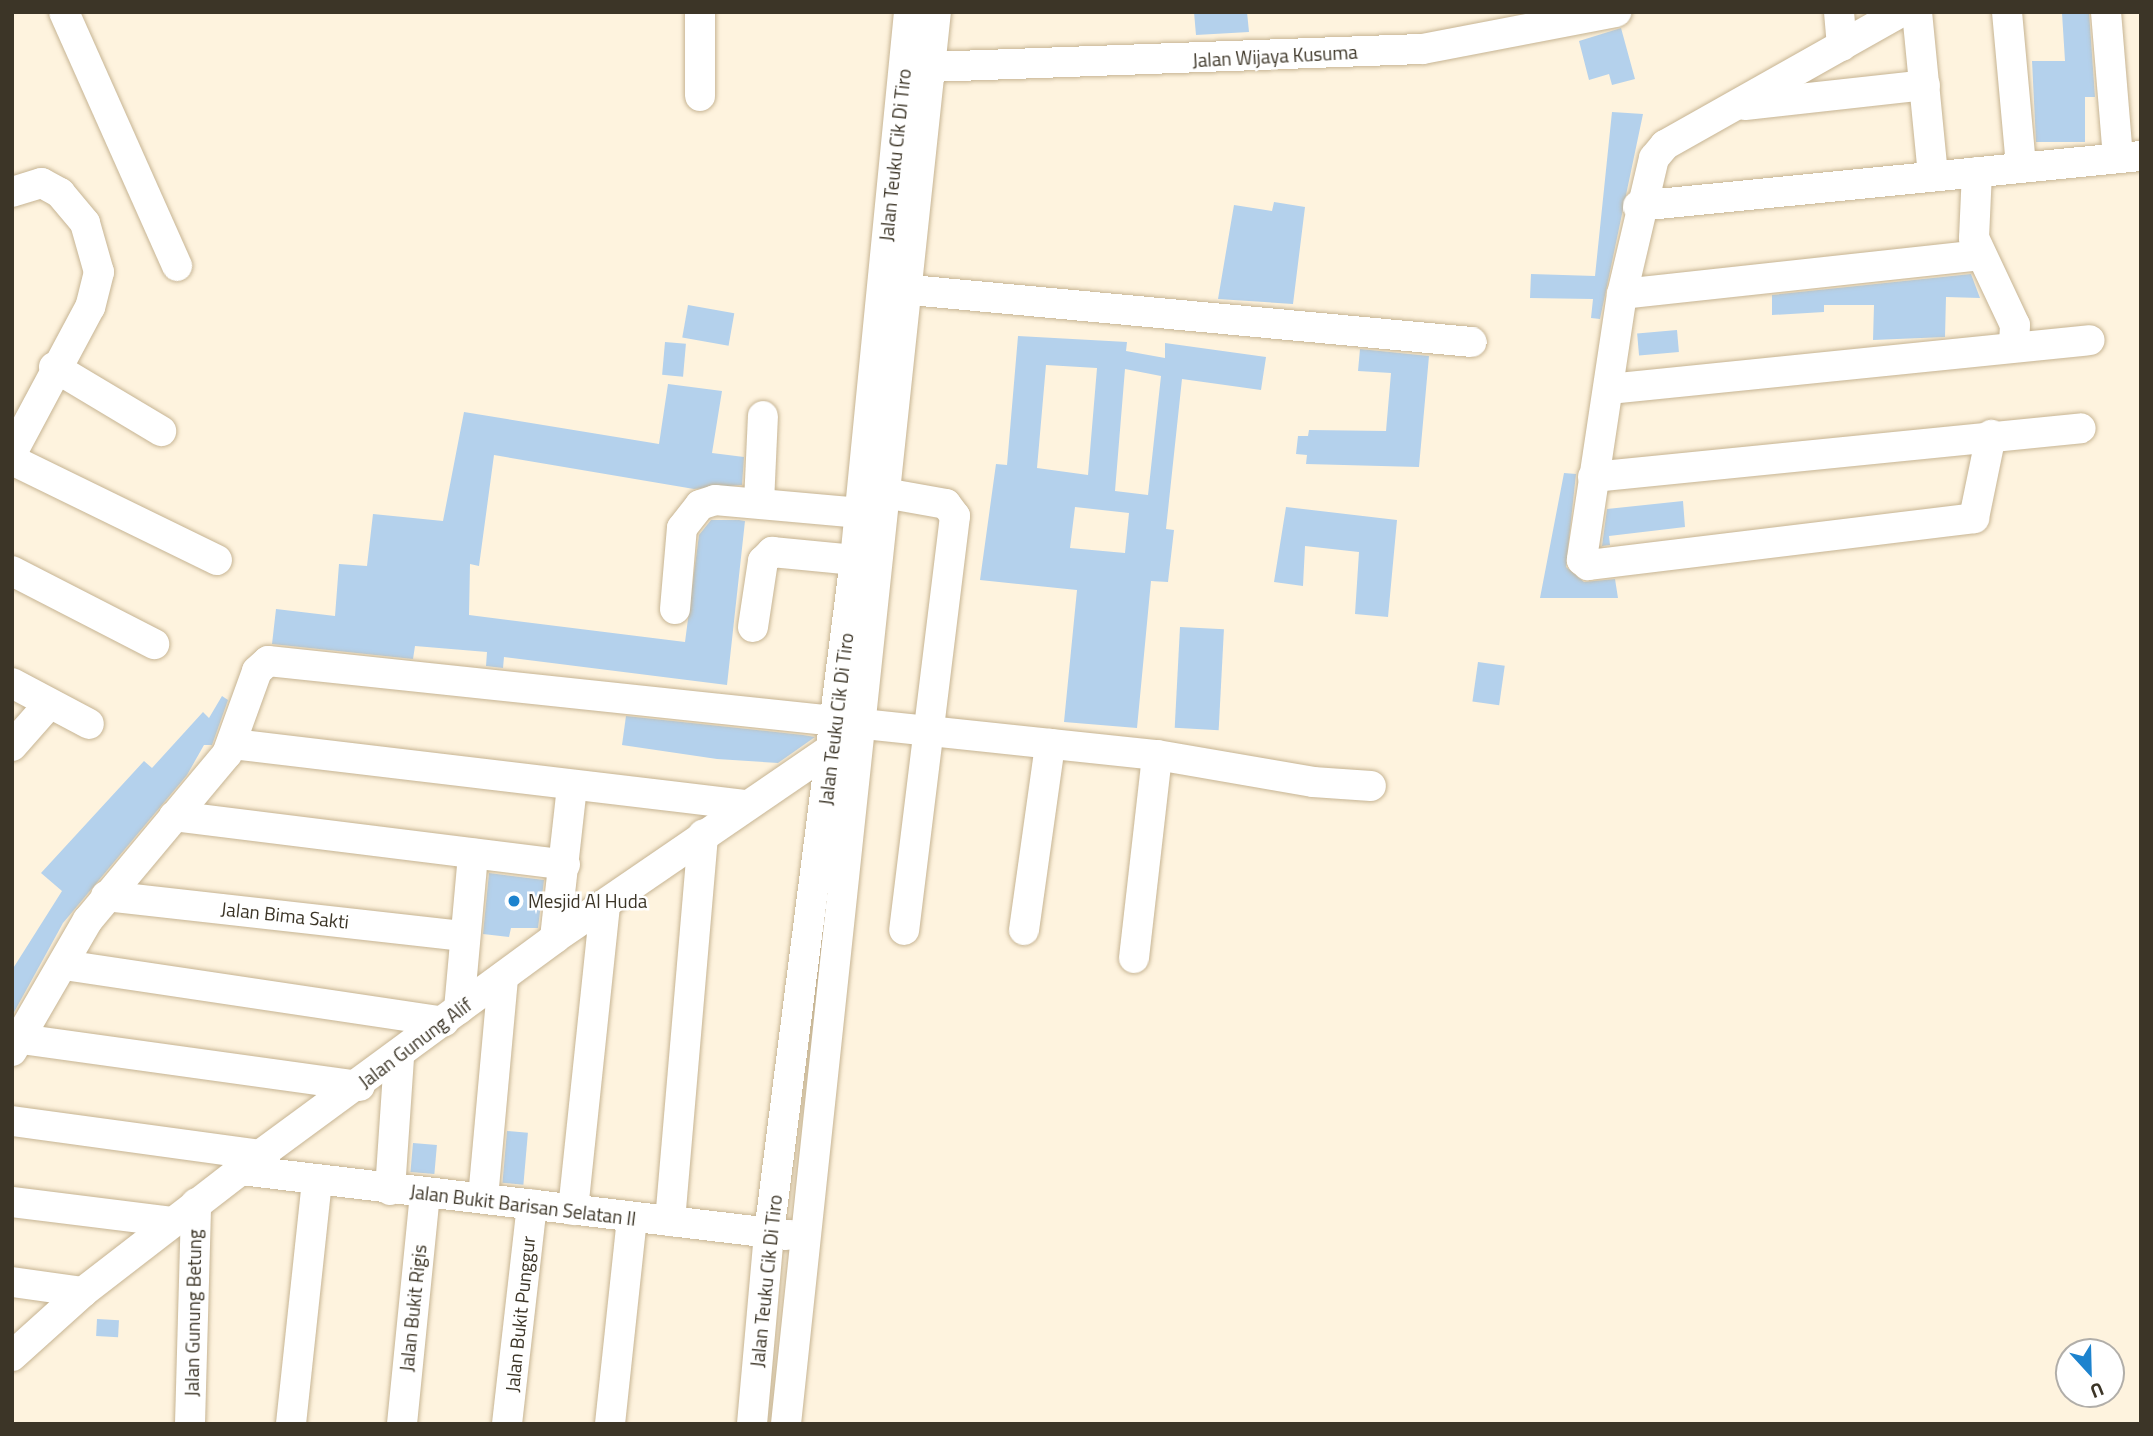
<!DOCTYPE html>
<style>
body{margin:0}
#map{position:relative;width:2153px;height:1436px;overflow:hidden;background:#fef3de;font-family:"Titillium Web",sans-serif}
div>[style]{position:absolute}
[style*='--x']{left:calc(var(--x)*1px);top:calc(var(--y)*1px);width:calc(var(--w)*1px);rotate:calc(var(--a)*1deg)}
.building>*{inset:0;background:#b4d1ec;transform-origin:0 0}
.roads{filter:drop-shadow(0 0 2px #c6b493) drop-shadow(0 0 2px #c6b493)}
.minor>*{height:30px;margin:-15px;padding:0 15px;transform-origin:15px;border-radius:15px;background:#fff}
.dots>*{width:19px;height:19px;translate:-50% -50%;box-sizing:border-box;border:4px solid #fff;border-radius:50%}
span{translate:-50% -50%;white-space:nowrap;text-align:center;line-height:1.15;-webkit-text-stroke:5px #fff;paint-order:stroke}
.street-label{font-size:19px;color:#3c3527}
.poi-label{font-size:19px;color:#3c3527}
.left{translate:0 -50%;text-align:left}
.frame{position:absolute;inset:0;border:14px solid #3c3527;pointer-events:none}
.north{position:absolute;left:2055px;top:1338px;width:70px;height:70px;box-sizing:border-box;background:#fff;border:2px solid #b1aea9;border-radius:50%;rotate:158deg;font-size:19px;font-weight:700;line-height:28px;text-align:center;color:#3c3527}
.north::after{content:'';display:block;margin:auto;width:24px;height:32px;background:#1d83ce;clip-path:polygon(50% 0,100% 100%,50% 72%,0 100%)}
</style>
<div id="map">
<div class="building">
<i style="clip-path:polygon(1194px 12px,1247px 12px,1249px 32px,1196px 35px)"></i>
<i style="clip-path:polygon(2083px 12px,2089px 12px,2095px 97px,2085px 97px,2085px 142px,2036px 142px,2032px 61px,2065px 61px,2062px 13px)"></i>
<i style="clip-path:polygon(1621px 28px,1635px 79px,1612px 85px,1609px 74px,1589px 80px,1579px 41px)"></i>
<i style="clip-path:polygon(1612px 112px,1643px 114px,1600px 319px,1591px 318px,1593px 299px,1530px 298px,1531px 274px,1595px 276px)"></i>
<i style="clip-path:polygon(1274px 202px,1305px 207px,1293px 304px,1218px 299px,1234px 205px,1272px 211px)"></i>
<i style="clip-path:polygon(1971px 274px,1980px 298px,1946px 297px,1945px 337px,1873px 340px,1874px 305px,1824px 305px,1824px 312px,1772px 315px,1772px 295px)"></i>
<i style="left:688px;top:305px;width:47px;height:33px;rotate:10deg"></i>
<i style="left:1677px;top:330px;width:22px;height:40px;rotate:85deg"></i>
<i style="clip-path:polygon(evenodd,1018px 336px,1127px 342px,1126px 351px,1165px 358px,1165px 343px,1266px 357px,1261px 390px,1182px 379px,1166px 529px,1174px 530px,1168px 582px,1151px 581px,1137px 728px,1064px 722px,1077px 590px,980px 580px,996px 464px,1007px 465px,1018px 336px,1046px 365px,1097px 368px,1088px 475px,1037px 468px,1046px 365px,1018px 336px,1125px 369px,1161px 376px,1148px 495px,1115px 491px,1125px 369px,1018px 336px,1075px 507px,1129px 513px,1125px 553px,1070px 548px,1075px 507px)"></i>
<i style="left:665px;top:342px;width:21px;height:33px;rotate:5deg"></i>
<i style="clip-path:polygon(1360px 349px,1429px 356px,1419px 467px,1306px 464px,1307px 455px,1296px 454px,1298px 436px,1308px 436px,1309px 430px,1386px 431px,1391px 373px,1358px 371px)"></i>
<i style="clip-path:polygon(668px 384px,722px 391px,712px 453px,744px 457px,742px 485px,694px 489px,494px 455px,479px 566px,470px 564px,469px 615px,685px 642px,699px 535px,711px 520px,739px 520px,745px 521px,727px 685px,504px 657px,503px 668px,486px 666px,487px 652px,415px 646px,413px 659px,272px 644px,276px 609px,335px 616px,339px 564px,367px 566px,373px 514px,443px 521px,464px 412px,659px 444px)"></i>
<i style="clip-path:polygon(1564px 473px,1576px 474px,1566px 567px,1584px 582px,1615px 579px,1618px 598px,1540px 598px)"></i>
<i style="clip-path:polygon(1683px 501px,1685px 527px,1609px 536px,1610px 545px,1602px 546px,1607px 509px)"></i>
<i style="clip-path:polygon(1286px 507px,1397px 520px,1388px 617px,1355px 614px,1359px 552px,1305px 546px,1303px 586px,1274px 582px)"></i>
<i style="left:1180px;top:627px;width:44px;height:101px;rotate:3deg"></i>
<i style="left:1478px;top:662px;width:27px;height:40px;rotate:8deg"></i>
<i style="clip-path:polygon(222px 696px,228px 700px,212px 745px,204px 745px,187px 775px,63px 923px,12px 1016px,12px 970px,62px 891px,41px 873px,144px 761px,152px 768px,203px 712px,209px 718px)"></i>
<i style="clip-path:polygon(626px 716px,803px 735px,815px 737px,778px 763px,717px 759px,622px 745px)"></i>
<i style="clip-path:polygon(489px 873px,544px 880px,538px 928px,511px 928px,509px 937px,483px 934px)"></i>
<i style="left:507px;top:1131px;width:21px;height:52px;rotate:5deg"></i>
<i style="left:413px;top:1143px;width:24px;height:29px;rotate:5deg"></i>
<i style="left:97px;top:1319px;width:22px;height:17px;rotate:3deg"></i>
</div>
<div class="roads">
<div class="minor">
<i style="--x:64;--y:12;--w:278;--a:66"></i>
<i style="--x:700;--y:12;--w:84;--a:90"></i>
<i style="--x:1839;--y:12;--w:34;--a:85"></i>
<i style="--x:1901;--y:12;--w:271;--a:150.6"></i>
<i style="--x:1665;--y:145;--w:17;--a:130"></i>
<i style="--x:1654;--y:158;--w:140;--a:103.2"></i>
<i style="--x:1622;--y:294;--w:269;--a:98.6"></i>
<i style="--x:1582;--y:560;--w:8;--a:40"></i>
<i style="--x:1588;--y:565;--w:389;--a:-6.9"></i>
<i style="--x:1974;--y:518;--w:85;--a:-78.4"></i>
<i style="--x:1917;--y:12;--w:164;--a:84.4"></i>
<i style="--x:2007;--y:12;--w:155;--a:84.8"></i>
<i style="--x:2106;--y:12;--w:146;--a:85.3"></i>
<i style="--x:930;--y:67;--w:493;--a:-2.1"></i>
<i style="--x:1423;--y:49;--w:197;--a:-10.9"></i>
<i style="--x:1745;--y:105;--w:181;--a:-6.3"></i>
<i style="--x:1977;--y:172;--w:66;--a:92.6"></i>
<i style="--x:1974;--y:238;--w:96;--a:64.8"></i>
<i style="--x:2015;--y:325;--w:22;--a:93"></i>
<i style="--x:12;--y:192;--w:31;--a:-17"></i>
<i style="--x:42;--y:183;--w:21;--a:29"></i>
<i style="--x:60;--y:193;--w:39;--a:50"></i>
<i style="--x:85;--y:223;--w:51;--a:74.1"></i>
<i style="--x:99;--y:272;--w:36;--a:104"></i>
<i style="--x:90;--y:307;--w:166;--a:118.1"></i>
<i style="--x:1638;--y:206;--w:505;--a:-5.68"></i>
<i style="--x:911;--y:290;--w:563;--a:5.3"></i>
<i style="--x:1622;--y:294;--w:360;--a:-6.2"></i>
<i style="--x:54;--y:367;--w:125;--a:30.9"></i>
<i style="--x:1609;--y:389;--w:483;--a:-5.8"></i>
<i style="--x:12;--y:460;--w:228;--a:26"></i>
<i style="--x:1593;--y:477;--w:490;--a:-5.7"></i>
<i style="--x:890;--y:494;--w:57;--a:10.1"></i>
<i style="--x:946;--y:504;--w:15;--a:53"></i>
<i style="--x:955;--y:516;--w:417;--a:97"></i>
<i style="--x:759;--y:503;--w:87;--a:-87.4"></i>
<i style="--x:12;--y:571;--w:160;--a:27.2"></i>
<i style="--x:675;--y:609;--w:81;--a:-85.1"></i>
<i style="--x:682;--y:528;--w:29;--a:-52"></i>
<i style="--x:700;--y:505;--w:16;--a:-18"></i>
<i style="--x:715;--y:500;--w:146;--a:5.1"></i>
<i style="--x:753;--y:627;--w:67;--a:-81.4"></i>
<i style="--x:763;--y:561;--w:13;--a:-45"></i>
<i style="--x:772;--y:552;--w:83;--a:5.5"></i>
<i style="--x:12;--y:683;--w:87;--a:28"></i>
<i style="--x:233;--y:744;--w:517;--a:6.78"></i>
<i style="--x:12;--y:746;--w:56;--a:-48.6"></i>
<i style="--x:174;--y:816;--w:394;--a:7.1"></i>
<i style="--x:106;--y:896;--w:360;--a:6.4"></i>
<i style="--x:1024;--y:930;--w:188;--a:-82"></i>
<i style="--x:555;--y:938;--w:153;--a:-83.6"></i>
<i style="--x:1134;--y:958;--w:204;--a:-83.5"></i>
<i style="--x:64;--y:965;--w:384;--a:8.5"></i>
<i style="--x:459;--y:1009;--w:156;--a:-84.8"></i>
<i style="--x:21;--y:1039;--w:342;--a:7.9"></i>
<i style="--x:12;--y:1051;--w:151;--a:-59.9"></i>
<i style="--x:88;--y:920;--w:217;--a:-50.1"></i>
<i style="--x:227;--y:754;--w:88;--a:-70.1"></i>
<i style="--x:257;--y:671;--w:15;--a:-42"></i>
<i style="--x:268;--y:661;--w:894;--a:6.04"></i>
<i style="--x:1157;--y:755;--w:158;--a:9.8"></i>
<i style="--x:1313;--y:782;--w:58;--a:3.9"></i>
<i style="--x:12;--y:1121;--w:250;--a:7.8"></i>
<i style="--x:241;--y:1170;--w:551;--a:6.78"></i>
<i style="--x:390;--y:1190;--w:132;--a:-86.1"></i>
<i style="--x:483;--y:1198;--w:222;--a:-84.8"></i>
<i style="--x:12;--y:1202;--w:161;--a:7.1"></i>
<i style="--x:573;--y:1210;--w:307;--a:-84"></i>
<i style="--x:670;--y:1221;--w:388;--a:-85.1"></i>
<i style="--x:12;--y:1282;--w:72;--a:8"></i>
<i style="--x:12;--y:1356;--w:96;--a:-42"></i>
<i style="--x:83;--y:1292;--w:224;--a:-37.7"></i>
<i style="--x:260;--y:1155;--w:366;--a:-36.3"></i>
<i style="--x:555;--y:938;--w:336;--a:-34.4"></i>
<i style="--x:190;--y:1424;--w:221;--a:-88.4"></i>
<i style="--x:291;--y:1424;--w:245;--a:-83.9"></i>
<i style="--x:402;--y:1424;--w:232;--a:-84.3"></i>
<i style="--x:507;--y:1424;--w:221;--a:-83.5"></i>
<i style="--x:610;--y:1424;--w:206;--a:-83.9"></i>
<i style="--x:752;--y:1424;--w:192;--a:-84.9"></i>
<i style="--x:769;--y:1233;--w:678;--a:-82.72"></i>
<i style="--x:855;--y:560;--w:551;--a:-84.37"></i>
<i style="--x:786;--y:1424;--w:1420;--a:-83.94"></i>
</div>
</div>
<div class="dots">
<i style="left:514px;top:901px;background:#1d83ce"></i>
</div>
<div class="street-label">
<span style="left:1275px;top:56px;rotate:-3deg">Jalan Wijaya Kusuma</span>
<span style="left:895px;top:155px;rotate:-84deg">Jalan Teuku Cik Di Tiro</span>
<span style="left:836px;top:719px;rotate:-83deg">Jalan Teuku Cik Di Tiro</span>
<span style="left:285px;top:915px;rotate:6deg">Jalan Bima Sakti</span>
<span style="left:415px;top:1043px;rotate:-37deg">Jalan Gunung Alif</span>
<span style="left:523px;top:1205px;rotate:7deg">Jalan Bukit Barisan Selatan II</span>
<span style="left:766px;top:1281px;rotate:-84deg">Jalan Teuku Cik Di Tiro</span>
<span style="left:413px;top:1308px;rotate:-84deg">Jalan Bukit Rigis</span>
<span style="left:193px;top:1313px;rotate:-89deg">Jalan Gunung Betung</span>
<span style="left:520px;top:1314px;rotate:-84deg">Jalan Bukit Punggur</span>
</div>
<div class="poi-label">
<span class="left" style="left:528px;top:901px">Mesjid Al Huda</span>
</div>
<div class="frame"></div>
<div class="north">U</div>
</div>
